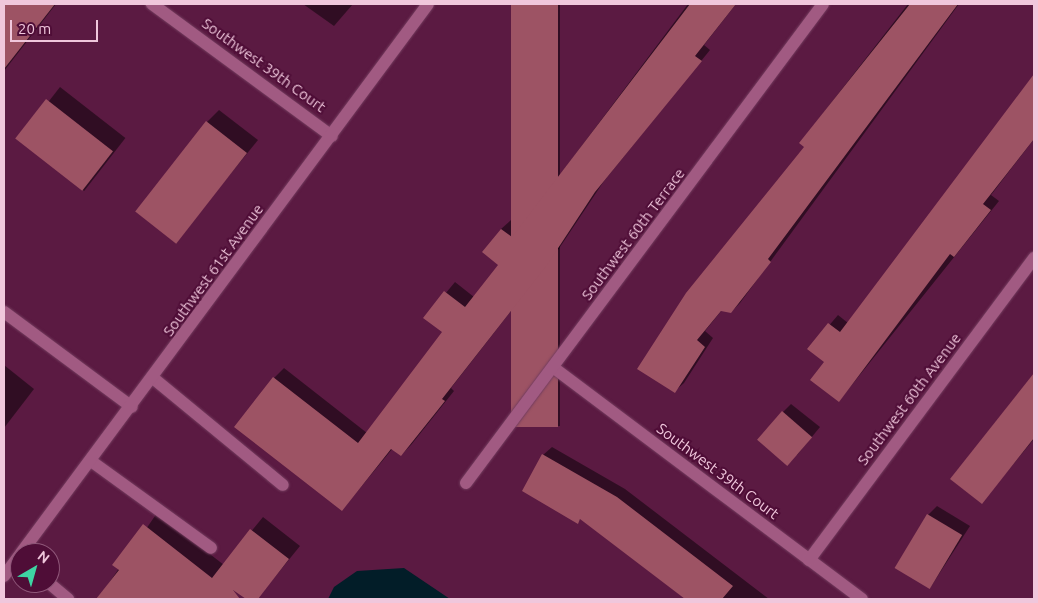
<!DOCTYPE html>
<style>
body{margin:0}
#map{position:relative;width:1038px;height:603px;overflow:hidden;background:#5b1a42;font-family:Ubuntu,sans-serif}
div>[style]{position:absolute}
[style*='--x']{left:calc(var(--x)*1px);top:calc(var(--y)*1px);width:calc(var(--w)*1px);rotate:calc(var(--a)*1deg)}
.water>*{inset:0;background:#021d28}
.shadow>*{inset:0;background:#0007;transform-origin:0 0}
.building>*{inset:0;background:#9d5364;transform-origin:0 0}
.roads{filter:drop-shadow(0 0 1px #733c5e) drop-shadow(0 0 1px #733c5e)}
.minor>*{height:12px;margin:-6px;padding:0 6px;transform-origin:6px;border-radius:6px;background:#a15a82}
span{translate:-50% -50%;white-space:nowrap;text-align:center;line-height:1.15;-webkit-text-stroke:4px #4f0d37;paint-order:stroke}
.street-label{font-size:15px;color:#f0c7dc}
.frame{position:absolute;inset:0;border:5px solid #f0c7dc;pointer-events:none}
.north{position:absolute;left:10px;top:543px;width:50px;height:50px;box-sizing:border-box;background:#4f0d37;border:1px solid #8f5779;border-radius:50%;rotate:38deg;font-size:14px;font-weight:700;line-height:20px;text-align:center;color:#f0c7dc}
.north::after{content:'';display:block;margin:auto;width:18px;height:22px;background:#3ed4a3;clip-path:polygon(50% 0,100% 100%,50% 72%,0 100%)}
.scale{position:absolute;left:10px;top:20px;width:88px;height:22px;box-sizing:border-box;border:2px solid #f0c7dc;border-top:0;padding-left:6px;font-size:15px;line-height:18px;white-space:nowrap;color:#f0c7dc;-webkit-text-stroke:4px #4f0d37;paint-order:stroke}
</style>
<div id="map">
<div class="water">
<i style="clip-path:polygon(404px 568px,450px 599px,328px 599px,334px 587px,357px 571px)"></i>
</div>
<div class="shadow">
<i style="clip-path:polygon(4px 4px,56px 4px,4px 71px)"></i>
<i style="clip-path:polygon(303px 4px,353px 4px,334px 26px)"></i>
<i style="left:512px;top:4px;width:48px;height:422px"></i>
<i style="clip-path:polygon(688px 4px,736px 4px,704px 45px,710px 50px,604px 181px,556px 253px,451px 388px,454px 391px,411px 445px,401px 455px,393px 448px,342px 510px,274px 378px,284px 368px,367px 433px,444px 332px,425px 318px,455px 282px,474px 297px,500px 264px,501px 229px,511px 220px,521px 227px)"></i>
<i style="clip-path:polygon(908px 4px,959px 4px,740px 303px,731px 312px,722px 310px,705px 331px,713px 338px,684px 383px,675px 391px,639px 368px,806px 147px,800px 143px)"></i>
<i style="clip-path:polygon(1034px 77px,1034px 139px,991px 195px,999px 201px,839px 401px,826px 362px,809px 349px,838px 315px,848px 323px)"></i>
<i style="left:60px;top:87px;width:83px;height:67px;rotate:38deg"></i>
<i style="clip-path:polygon(219px 110px,258px 140px,175px 242px,207px 122px)"></i>
<i style="clip-path:polygon(4px 365px,34px 389px,4px 428px)"></i>
<i style="clip-path:polygon(1034px 375px,1034px 439px,982px 502px,952px 478px)"></i>
<i style="clip-path:polygon(791px 404px,820px 427px,797px 455px,783px 412px)"></i>
<i style="clip-path:polygon(552px 447px,625px 489px,769px 599px,687px 599px,581px 518px,578px 522px,543px 455px)"></i>
<i style="clip-path:polygon(937px 506px,970px 526px,930px 588px,928px 515px)"></i>
<i style="clip-path:polygon(157px 513px,224px 565px,263px 517px,300px 546px,257px 599px,248px 599px,235px 589px,227px 599px,98px 599px)"></i>
</div>
<div class="building">
<i style="clip-path:polygon(4px 4px,55px 4px,4px 69px)"></i>
<i style="left:511px;top:4px;width:47px;height:423px"></i>
<i style="clip-path:polygon(690px 4px,736px 4px,695px 56px,702px 61px,595px 192px,547px 265px,442px 399px,445px 401px,401px 456px,391px 449px,342px 511px,234px 427px,273px 377px,358px 443px,442px 332px,423px 318px,444px 291px,465px 307px,498px 265px,482px 252px,501px 229px,512px 237px)"></i>
<i style="clip-path:polygon(910px 4px,958px 4px,768px 259px,771px 262px,731px 313px,721px 311px,697px 340px,705px 347px,675px 393px,637px 369px,686px 293px,804px 147px,799px 143px)"></i>
<i style="clip-path:polygon(1034px 74px,1034px 139px,983px 204px,991px 210px,954px 257px,950px 254px,839px 402px,810px 380px,824px 362px,807px 349px,828px 323px,840px 332px)"></i>
<i style="left:46px;top:99px;width:85px;height:50px;rotate:38deg"></i>
<i style="left:206px;top:121px;width:52px;height:115px;rotate:38deg"></i>
<i style="clip-path:polygon(1034px 373px,1034px 438px,982px 504px,950px 479px)"></i>
<i style="left:782px;top:411px;width:40px;height:38px;rotate:41deg"></i>
<i style="clip-path:polygon(542px 454px,617px 497px,733px 586px,722px 599px,685px 599px,580px 519px,578px 524px,522px 491px)"></i>
<i style="left:927px;top:514px;width:41px;height:63px;rotate:31deg"></i>
<i style="clip-path:polygon(143px 524px,212px 578px,250px 529px,289px 559px,258px 599px,246px 599px,233px 590px,240px 599px,96px 599px,119px 570px,112px 565px)"></i>
</div>
<div class="roads">
<div class="minor">
<i style="--x:152;--y:4;--w:223;--a:36.3"></i>
<i style="--x:4;--y:312;--w:159;--a:36.6"></i>
<i style="--x:554;--y:368;--w:385;--a:36.9"></i>
<i style="--x:153;--y:378;--w:168;--a:39.5"></i>
<i style="--x:91;--y:461;--w:148;--a:35.9"></i>
<i style="--x:466;--y:483;--w:597;--a:-53.3"></i>
<i style="--x:21;--y:553;--w:683;--a:-53.45"></i>
<i style="--x:809;--y:560;--w:377;--a:-53.3"></i>
<i style="--x:4;--y:576;--w:26;--a:-53"></i>
<i style="--x:49;--y:583;--w:25;--a:40"></i>
</div>
</div>
<div class="street-label">
<span style="left:264px;top:65px;rotate:36deg">Southwest 39th Court</span>
<span style="left:633px;top:234px;rotate:-53deg">Southwest 60th Terrace</span>
<span style="left:213px;top:270px;rotate:-54deg">Southwest 61st Avenue</span>
<span style="left:909px;top:399px;rotate:-53deg">Southwest 60th Avenue</span>
<span style="left:718px;top:471px;rotate:37deg">Southwest 39th Court</span>
</div>
<div class="frame"></div>
<div class="north">N</div>
<div class="scale">20 m</div>
</div>
